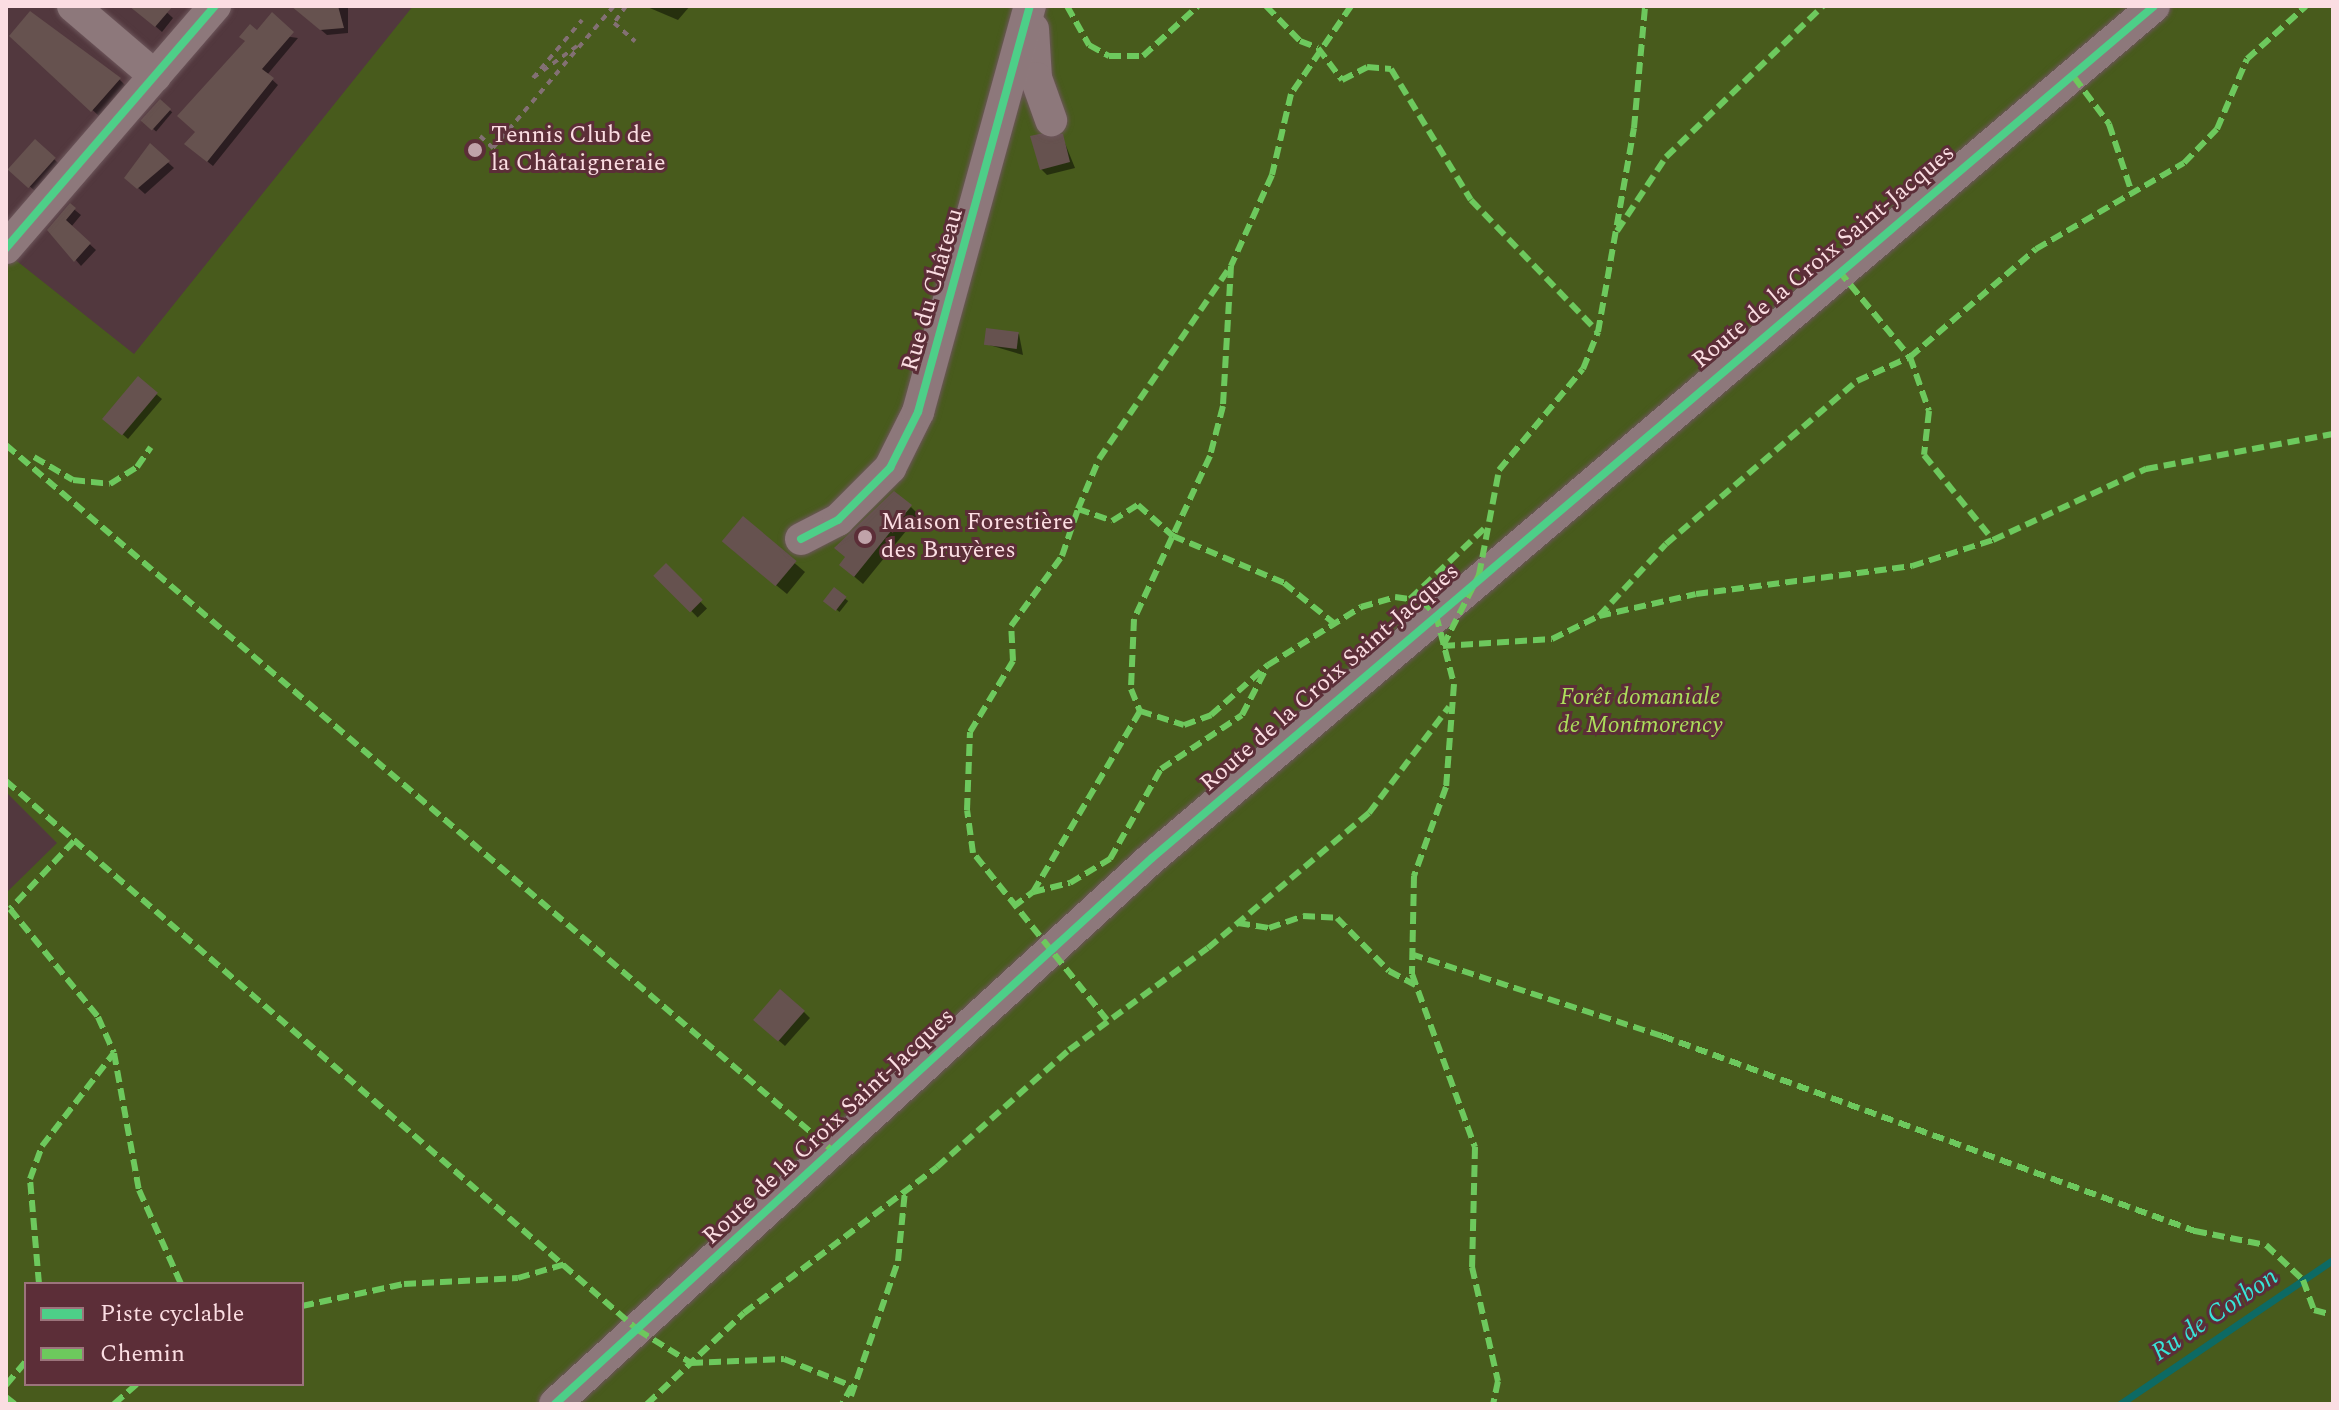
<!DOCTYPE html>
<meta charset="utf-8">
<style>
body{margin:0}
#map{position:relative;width:2339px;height:1410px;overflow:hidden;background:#52383e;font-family:Spectral,serif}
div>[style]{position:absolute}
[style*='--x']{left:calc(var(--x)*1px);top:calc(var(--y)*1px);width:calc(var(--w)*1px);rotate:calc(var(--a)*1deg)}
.green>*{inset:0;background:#485b1c}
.shadow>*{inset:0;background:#0007;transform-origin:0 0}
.stream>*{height:7px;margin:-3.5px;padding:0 3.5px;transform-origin:3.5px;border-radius:3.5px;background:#0d6a64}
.building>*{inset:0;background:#66524f;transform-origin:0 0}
.path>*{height:4px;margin-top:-2px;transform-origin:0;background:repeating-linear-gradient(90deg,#837074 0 6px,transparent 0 12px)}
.roads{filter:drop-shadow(0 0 2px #6d565b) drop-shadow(0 0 2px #6d565b)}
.minor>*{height:32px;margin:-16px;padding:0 16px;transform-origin:16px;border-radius:16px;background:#8d787b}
.quiet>*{height:6px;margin-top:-3px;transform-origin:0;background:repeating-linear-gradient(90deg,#6dc95d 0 12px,transparent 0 18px)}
.cycleway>*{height:8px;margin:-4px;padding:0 4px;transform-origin:4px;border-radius:4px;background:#4dcf88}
.dots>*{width:22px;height:22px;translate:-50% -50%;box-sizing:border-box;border:4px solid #5c2e38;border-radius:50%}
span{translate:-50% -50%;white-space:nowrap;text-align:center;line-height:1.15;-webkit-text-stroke:6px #5c2e38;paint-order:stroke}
.poi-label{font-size:24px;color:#fbdde2}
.left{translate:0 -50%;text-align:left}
.street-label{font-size:24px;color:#fbdde2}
.park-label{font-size:24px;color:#acdf5b;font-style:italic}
.water-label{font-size:26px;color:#38e5d9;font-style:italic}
.frame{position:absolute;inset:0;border:8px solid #fbdde2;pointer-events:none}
.legend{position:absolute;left:24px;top:1282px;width:280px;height:104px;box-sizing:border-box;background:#5c2e38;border:2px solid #9c747c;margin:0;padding:10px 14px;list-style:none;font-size:24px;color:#fbdde2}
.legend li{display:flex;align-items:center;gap:16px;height:40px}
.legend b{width:40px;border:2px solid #9c747c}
</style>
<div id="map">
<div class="green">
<i style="clip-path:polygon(evenodd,413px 6px,2333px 6px,2333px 1404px,6px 1404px,6px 893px,57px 843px,6px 792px,6px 267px,13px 258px,134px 354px,413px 6px,26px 1284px,302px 1284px,302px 1384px,26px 1384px,26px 1284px)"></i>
</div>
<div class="shadow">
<i style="clip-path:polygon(132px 6px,160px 6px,173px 18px,162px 32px)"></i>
<i style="clip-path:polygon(307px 6px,348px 6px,348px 33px,327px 35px,307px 18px)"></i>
<i style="clip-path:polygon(645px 6px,690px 6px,678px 20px)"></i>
<i style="clip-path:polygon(257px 32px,298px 38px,267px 75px,278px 85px,213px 166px,192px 149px,197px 132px)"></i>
<i style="clip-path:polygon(12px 36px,119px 79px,125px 85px,99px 116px)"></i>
<i style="left:160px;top:102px;width:16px;height:25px;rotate:40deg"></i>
<i style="clip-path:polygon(1062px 136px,1075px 168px,1047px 175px,1041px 169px)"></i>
<i style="clip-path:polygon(150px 146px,174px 168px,145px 194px,127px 178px)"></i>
<i style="clip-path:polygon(54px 159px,60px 165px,36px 192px,17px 175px)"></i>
<i style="clip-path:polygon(70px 206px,81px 215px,71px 227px,96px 250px,81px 266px,50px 230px)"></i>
<i style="clip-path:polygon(1019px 334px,1023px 355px,986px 344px)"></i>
<i style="clip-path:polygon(156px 394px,162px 399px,128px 439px,110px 423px)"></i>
<i style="clip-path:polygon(911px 507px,919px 515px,863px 584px,850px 573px)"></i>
<i style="clip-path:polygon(743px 519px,805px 572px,787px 594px,734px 551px)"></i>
<i style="left:666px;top:566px;width:59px;height:13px;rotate:46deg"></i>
<i style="left:834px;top:590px;width:18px;height:14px;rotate:38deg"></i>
<i style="clip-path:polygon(804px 1012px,810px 1018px,785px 1046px,761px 1025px)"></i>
</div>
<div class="stream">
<i style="--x:2120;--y:1404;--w:257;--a:-34.1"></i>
</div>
<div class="building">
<i style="clip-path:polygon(129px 6px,173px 6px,155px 27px)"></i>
<i style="clip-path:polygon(291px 6px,338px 6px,344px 28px,320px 30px)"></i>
<i style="clip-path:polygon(30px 11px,121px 78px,91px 112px,9px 36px)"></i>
<i style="clip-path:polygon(272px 12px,294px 32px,262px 69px,274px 78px,207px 162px,184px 144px,195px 132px,177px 116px,245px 41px,239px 37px,250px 24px,257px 30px)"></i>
<i style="left:160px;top:99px;width:15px;height:29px;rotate:42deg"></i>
<i style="clip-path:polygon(1039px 134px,1063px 134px,1070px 162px,1040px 170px,1030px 136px)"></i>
<i style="left:35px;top:139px;width:28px;height:41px;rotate:42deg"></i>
<i style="clip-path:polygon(150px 143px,170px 161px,137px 189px,124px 178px)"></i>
<i style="clip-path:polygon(70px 203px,76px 208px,66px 220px,91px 243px,74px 262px,47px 230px)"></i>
<i style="left:986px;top:328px;width:33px;height:17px;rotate:7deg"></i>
<i style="left:138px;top:376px;width:26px;height:56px;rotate:40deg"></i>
<i style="clip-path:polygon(894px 491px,912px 505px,854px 577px,839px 565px,845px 557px,834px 548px)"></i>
<i style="left:743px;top:516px;width:70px;height:33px;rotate:40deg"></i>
<i style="left:666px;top:563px;width:52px;height:18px;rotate:45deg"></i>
<i style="left:834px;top:587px;width:16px;height:18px;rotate:38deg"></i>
<i style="left:780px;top:989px;width:33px;height:41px;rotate:41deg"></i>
</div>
<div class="path">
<i style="--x:626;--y:6;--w:21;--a:125"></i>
<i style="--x:614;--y:23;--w:28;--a:41"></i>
<i style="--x:577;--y:46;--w:54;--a:144"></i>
<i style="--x:533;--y:78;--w:76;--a:-49.8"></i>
<i style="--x:480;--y:136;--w:18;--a:43"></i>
<i style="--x:493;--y:148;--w:187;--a:-49.6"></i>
</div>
<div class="roads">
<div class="minor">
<i style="--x:73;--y:6;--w:108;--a:40.5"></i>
<i style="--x:1033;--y:29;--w:49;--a:86.5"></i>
<i style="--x:1036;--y:78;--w:45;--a:70.3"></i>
<i style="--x:6;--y:248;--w:320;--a:-49.2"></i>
<i style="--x:801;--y:539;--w:42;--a:-27.2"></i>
<i style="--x:838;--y:520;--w:74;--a:-45"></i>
<i style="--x:890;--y:468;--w:63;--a:-63.4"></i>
<i style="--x:918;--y:412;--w:421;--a:-74.6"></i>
<i style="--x:555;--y:1404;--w:809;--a:-42.45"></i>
<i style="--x:1152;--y:858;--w:1315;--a:-40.37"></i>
</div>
</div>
<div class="quiet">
<i style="--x:1067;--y:6;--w:45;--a:60.6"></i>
<i style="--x:1089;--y:45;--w:23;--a:29"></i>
<i style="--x:1109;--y:56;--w:34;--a:0"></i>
<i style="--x:1143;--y:56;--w:74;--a:-42.3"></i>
<i style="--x:1266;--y:6;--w:49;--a:45.8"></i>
<i style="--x:1300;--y:41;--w:19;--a:21"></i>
<i style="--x:1318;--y:48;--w:40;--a:53"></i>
<i style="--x:1342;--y:80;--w:28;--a:-27"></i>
<i style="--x:1367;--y:67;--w:24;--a:5"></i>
<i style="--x:1391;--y:69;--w:153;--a:58.6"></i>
<i style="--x:1471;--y:200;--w:183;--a:46.1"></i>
<i style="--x:1351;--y:6;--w:107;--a:124.3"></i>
<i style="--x:1291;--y:94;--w:83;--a:103.2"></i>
<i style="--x:1272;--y:175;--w:100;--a:114.3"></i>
<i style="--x:1231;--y:266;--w:140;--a:93.3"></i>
<i style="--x:1223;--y:406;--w:52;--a:104.6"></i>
<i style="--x:1210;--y:456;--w:180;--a:115"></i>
<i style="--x:1134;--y:619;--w:70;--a:92.5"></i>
<i style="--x:1131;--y:689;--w:24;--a:68"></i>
<i style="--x:1140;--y:711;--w:46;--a:17.7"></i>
<i style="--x:1184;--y:725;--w:29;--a:-20"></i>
<i style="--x:1211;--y:715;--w:76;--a:-41.3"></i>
<i style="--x:1268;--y:665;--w:110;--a:-31.9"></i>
<i style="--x:1361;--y:607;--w:35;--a:-16"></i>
<i style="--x:1395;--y:597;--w:27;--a:8"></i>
<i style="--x:1422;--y:601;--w:20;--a:45"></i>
<i style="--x:1436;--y:615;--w:71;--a:75.4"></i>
<i style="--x:1454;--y:684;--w:103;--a:94.4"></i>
<i style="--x:1446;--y:787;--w:95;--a:109.8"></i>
<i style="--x:1414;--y:876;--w:98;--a:91.2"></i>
<i style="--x:1412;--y:974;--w:184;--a:70"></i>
<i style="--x:1475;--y:1147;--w:120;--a:91.4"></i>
<i style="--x:1472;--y:1267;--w:117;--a:77.2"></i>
<i style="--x:1498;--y:1381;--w:24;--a:102"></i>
<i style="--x:2074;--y:77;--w:59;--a:53.3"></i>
<i style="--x:2109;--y:124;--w:70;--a:71.6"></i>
<i style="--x:1617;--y:231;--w:89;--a:-56.5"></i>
<i style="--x:1666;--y:157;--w:218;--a:-43.9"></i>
<i style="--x:1839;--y:271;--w:112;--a:50.5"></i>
<i style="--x:1910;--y:357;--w:57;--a:70.6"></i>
<i style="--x:1929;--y:411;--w:44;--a:96.5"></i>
<i style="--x:1924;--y:455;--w:109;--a:50.9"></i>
<i style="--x:6;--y:445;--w:1087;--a:40.49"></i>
<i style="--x:34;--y:457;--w:45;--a:30.5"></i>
<i style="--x:73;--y:480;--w:37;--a:6"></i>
<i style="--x:110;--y:484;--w:32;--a:-32"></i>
<i style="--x:137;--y:467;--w:24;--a:-55"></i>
<i style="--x:1078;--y:509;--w:54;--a:-67.2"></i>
<i style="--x:1099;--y:459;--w:229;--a:-55.7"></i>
<i style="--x:1410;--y:599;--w:108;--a:-43.5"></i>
<i style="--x:1599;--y:616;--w:98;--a:-47.1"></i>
<i style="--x:1666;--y:544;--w:251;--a:-40.5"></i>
<i style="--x:1857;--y:381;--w:58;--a:-24.4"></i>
<i style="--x:1910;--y:357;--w:166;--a:-40.6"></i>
<i style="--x:2036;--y:249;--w:171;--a:-30.2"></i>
<i style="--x:2184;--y:163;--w:47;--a:-45.9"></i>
<i style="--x:2217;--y:129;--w:76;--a:-66.8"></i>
<i style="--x:2247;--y:59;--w:79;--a:-41.9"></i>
<i style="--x:1443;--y:646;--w:109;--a:-3.7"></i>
<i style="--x:1552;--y:639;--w:52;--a:-26.1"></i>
<i style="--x:1599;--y:616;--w:99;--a:-12.8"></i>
<i style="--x:1696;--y:594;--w:218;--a:-7.4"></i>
<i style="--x:1912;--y:566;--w:85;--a:-17.8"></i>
<i style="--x:1993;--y:540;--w:169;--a:-24.9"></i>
<i style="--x:2146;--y:469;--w:190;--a:-10.6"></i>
<i style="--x:1443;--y:646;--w:80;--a:-63.1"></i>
<i style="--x:1479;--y:575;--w:107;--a:-79.2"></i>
<i style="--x:1499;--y:470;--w:131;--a:-50.3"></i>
<i style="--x:1583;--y:369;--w:40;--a:-68"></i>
<i style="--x:1598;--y:332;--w:207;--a:-80"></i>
<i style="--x:1634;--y:128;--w:122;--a:-84.8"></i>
<i style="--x:6;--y:781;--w:837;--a:40.98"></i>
<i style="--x:638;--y:1330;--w:62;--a:31.9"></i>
<i style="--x:691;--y:1363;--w:93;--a:-2.5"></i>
<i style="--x:784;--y:1359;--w:73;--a:21.7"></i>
<i style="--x:852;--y:1386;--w:21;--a:119"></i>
<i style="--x:74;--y:841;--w:93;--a:133.3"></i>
<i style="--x:10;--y:909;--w:139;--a:50.8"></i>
<i style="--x:98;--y:1017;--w:39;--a:66"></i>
<i style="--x:114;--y:1053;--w:139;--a:79.7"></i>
<i style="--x:139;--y:1190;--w:103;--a:65.9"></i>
<i style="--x:1033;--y:892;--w:38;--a:-14"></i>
<i style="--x:1070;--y:883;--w:47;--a:-31"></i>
<i style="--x:1110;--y:859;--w:103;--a:-60.5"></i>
<i style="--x:1161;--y:769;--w:97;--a:-33.7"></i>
<i style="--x:1242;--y:715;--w:50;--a:-62.4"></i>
<i style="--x:1013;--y:907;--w:25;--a:-37"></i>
<i style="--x:1033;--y:892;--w:210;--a:-59.4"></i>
<i style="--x:1238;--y:923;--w:31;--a:9"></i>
<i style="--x:1269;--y:928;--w:36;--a:-19"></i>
<i style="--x:1303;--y:916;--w:34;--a:3"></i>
<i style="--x:1337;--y:918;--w:74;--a:45.5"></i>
<i style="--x:1389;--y:971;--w:30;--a:28"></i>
<i style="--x:1411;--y:954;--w:264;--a:18.1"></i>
<i style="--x:1662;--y:1036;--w:568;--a:20.1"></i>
<i style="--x:2195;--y:1231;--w:72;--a:11.2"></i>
<i style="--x:2266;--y:1245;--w:51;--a:43.4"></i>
<i style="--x:2303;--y:1280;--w:32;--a:70"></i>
<i style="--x:2314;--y:1310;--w:20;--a:15"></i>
<i style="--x:1107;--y:1020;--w:214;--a:-128.7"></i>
<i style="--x:973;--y:853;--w:43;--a:-97.9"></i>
<i style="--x:967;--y:810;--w:78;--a:-87.8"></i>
<i style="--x:970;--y:732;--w:83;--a:-58.8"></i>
<i style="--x:1013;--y:661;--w:35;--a:-93"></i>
<i style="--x:1011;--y:626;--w:87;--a:-53.9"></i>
<i style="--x:1062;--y:556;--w:50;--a:-71.2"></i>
<i style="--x:1078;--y:509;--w:36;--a:19"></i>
<i style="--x:1112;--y:521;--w:31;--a:-32"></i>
<i style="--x:1138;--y:505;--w:47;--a:41.5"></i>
<i style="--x:1173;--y:536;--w:121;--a:22.9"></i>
<i style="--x:1284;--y:583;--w:65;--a:38.8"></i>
<i style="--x:39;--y:1284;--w:105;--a:-94.9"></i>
<i style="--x:30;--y:1179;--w:35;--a:-70"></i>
<i style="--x:42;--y:1146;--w:118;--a:-52.3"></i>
<i style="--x:302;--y:1306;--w:104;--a:-12.2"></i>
<i style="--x:404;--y:1284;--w:114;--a:-3"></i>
<i style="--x:518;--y:1278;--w:49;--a:-16.6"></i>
<i style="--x:6;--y:1385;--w:31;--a:-50"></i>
<i style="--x:851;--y:1396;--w:143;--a:-70.8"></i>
<i style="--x:898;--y:1261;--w:70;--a:-84.3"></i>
<i style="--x:6;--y:1397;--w:11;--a:38"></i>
<i style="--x:114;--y:1404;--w:30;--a:-41"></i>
<i style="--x:647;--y:1404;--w:133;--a:-43.2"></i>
<i style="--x:744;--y:1313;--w:242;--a:-37.1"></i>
<i style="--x:937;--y:1167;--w:176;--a:-41.6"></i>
<i style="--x:1069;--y:1050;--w:172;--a:-36.3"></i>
<i style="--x:1208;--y:948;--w:210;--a:-40"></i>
<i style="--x:1369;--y:813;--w:133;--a:-53"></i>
</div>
<div class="cycleway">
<i style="--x:6;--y:248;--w:320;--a:-49.2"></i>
<i style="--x:801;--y:539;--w:42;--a:-27.2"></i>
<i style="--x:838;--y:520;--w:74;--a:-45"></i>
<i style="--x:890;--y:468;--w:63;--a:-63.4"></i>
<i style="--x:918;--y:412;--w:421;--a:-74.6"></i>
<i style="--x:555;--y:1404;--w:809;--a:-42.45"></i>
<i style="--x:1152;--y:858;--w:1315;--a:-40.37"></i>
</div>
<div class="dots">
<i style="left:475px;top:150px;background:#c0a3a9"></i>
<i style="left:865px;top:537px;background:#c0a3a9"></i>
</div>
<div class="poi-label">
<span class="left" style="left:491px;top:150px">Tennis Club de<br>la Châtaigneraie</span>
<span class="left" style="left:881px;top:537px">Maison Forestière<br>des Bruyères</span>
</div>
<div class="street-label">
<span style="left:1824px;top:257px;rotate:-40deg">Route de la Croix Saint-Jacques</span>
<span style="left:933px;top:290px;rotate:-74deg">Rue du Château</span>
<span style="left:1330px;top:678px;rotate:-41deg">Route de la Croix Saint-Jacques</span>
<span style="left:829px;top:1127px;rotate:-43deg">Route de la Croix Saint-Jacques</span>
</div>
<div class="park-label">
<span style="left:1640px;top:712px">Forêt domaniale<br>de Montmorency</span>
</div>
<div class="water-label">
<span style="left:2215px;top:1315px;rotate:-34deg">Ru de Corbon</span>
</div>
<div class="frame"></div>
<ul class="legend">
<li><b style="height:10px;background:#4dcf88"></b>Piste cyclable</li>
<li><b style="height:10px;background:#6dc95d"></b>Chemin</li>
</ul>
</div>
